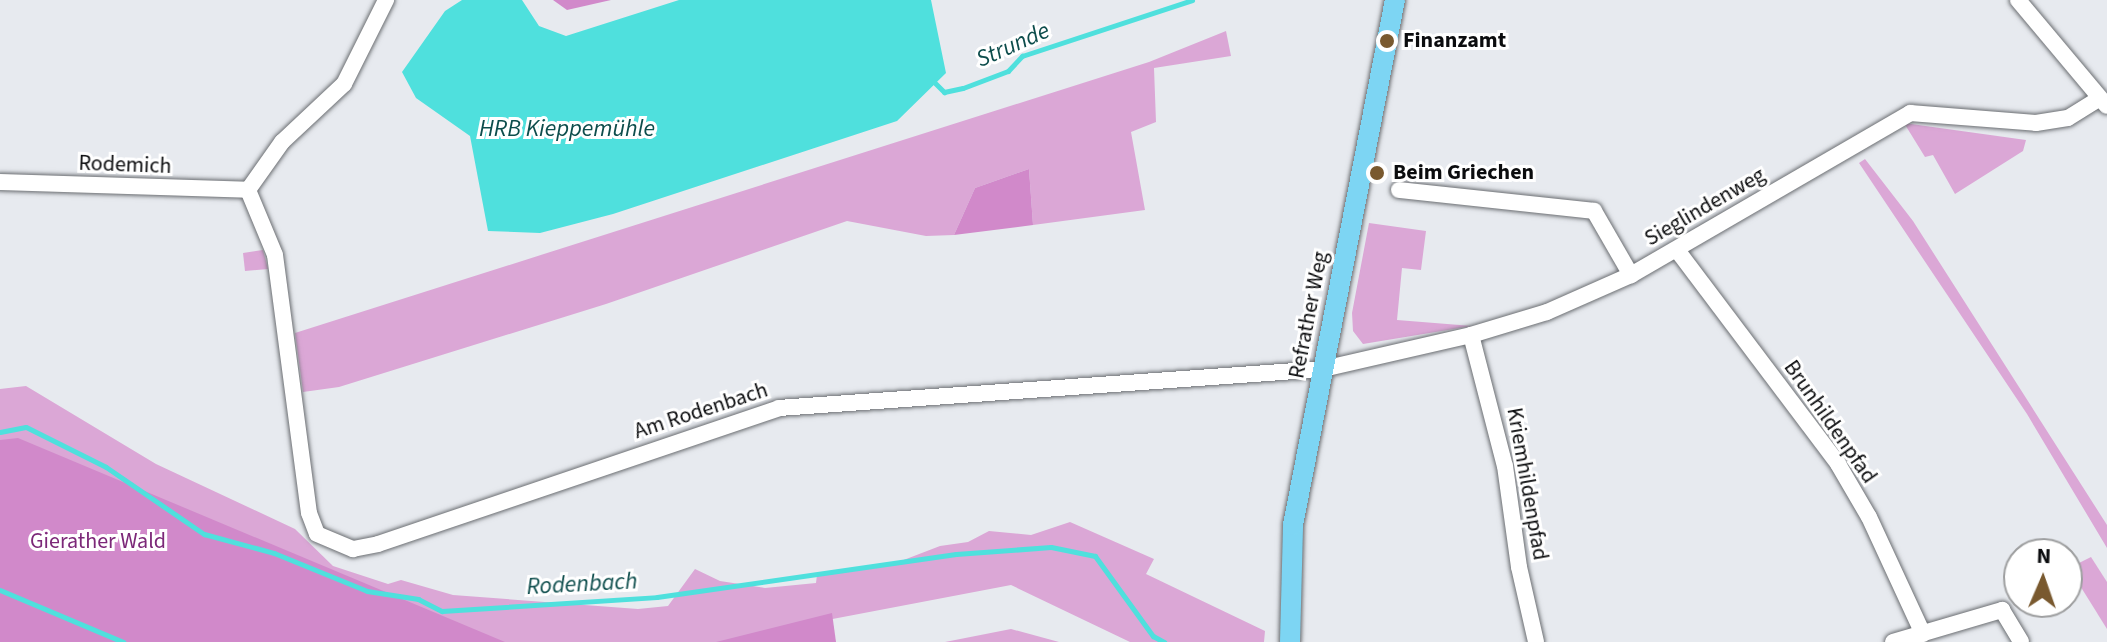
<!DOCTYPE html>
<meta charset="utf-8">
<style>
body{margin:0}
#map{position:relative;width:2107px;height:642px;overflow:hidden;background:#e7eaef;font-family:"Source Sans 3",sans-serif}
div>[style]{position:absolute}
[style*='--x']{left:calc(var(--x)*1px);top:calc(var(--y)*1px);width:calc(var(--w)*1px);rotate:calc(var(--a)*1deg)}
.green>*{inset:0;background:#dba7d6}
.forest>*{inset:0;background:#d189ca}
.water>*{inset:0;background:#4fe0dd}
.stream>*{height:5px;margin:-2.5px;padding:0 2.5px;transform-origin:2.5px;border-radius:2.5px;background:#4fe0dd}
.roads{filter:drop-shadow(0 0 2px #6b6e72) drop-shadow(0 0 2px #6b6e72)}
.minor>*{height:16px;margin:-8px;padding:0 8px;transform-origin:8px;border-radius:8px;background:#fff}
.major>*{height:20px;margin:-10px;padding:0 10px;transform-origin:10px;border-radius:10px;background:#7dd5f3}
.dots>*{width:22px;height:22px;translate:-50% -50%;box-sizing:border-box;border:4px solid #fff;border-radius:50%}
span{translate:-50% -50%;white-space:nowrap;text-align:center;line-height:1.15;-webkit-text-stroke:6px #fff;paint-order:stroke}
.poi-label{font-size:22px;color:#0b0c0e;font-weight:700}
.left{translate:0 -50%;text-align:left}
.street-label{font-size:22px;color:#0b0c0e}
.park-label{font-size:22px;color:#7c2878}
.water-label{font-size:24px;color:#0d4d4c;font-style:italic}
.north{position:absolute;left:2003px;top:538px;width:80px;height:80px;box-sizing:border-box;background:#fff;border:2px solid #9d9e9f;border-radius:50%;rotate:2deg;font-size:22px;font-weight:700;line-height:32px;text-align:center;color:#0b0c0e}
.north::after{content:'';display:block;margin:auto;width:28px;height:36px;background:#79592f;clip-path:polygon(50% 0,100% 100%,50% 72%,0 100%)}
</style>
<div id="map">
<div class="green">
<i style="clip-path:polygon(1226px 31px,1231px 56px,1154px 68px,1156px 122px,1131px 132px,1145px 210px,1033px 225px,1029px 169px,975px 188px,954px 235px,926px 236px,847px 221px,606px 304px,339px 387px,303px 392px,295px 333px,1149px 62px)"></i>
<i style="clip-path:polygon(1904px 123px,2026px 140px,2023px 151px,1955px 194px,1933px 155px,1925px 157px)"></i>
<i style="clip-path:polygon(1865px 159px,1913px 221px,2107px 525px,2107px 548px,2027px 414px,1859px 163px)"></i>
<i style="clip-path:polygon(1369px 223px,1426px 231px,1421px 270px,1402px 268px,1397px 320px,1472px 326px,1363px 344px,1353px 331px,1352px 313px)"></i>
<i style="clip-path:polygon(263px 250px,268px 269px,245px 271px,243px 253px)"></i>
<i style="clip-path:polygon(26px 386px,156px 464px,295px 529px,333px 566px,388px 584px,401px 580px,453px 595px,638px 609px,668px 606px,695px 569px,720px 581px,765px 588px,816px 583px,817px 575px,888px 566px,940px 546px,968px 542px,989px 531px,1031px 535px,1070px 522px,1154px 559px,1146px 574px,1265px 631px,1264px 642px,1130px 642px,1011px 585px,822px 621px,824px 642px,0 642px,0 389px)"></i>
<i style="clip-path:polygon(2091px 557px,2107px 582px,2107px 629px,2069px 568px)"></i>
<i style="clip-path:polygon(1011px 629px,1059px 642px,945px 642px)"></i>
</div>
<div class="forest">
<i style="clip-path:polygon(553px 0,611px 0,567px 10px)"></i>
<i style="clip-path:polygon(1029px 169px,1033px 225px,954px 235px,975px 188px)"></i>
<i style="clip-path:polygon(18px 438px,505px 642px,0 642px,0 440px)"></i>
<i style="clip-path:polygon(832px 613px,836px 642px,716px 642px)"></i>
</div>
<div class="water">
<i style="clip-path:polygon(462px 0,522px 0,539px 26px,566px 36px,679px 0,931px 0,946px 73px,897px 121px,613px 214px,540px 233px,488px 231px,470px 136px,416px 98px,402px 72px,445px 11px)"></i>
</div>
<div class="stream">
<i style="--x:933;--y:81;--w:16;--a:45"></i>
<i style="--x:944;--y:92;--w:19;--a:-12"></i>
<i style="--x:963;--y:88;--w:48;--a:-20.7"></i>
<i style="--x:1008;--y:71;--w:21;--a:-47"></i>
<i style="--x:1022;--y:56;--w:179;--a:-18.2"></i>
<i style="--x:0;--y:432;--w:26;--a:-11"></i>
<i style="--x:26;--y:427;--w:89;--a:26.6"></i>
<i style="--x:106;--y:467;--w:119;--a:34.4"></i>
<i style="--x:204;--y:534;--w:73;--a:15.2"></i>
<i style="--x:274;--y:553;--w:100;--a:22.2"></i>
<i style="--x:367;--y:591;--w:52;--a:8.9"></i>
<i style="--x:418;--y:599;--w:27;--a:27"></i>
<i style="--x:442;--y:611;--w:215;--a:-3.7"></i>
<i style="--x:657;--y:597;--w:302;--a:-8.2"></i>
<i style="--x:956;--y:554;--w:95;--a:-4.2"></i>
<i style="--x:1051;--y:547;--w:45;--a:11.6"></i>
<i style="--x:1095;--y:556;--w:99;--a:54.1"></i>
<i style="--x:1153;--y:636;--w:13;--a:29"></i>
<i style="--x:0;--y:590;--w:134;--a:22.9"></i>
</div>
<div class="roads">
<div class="minor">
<i style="--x:2018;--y:0;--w:138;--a:50"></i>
<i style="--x:0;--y:182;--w:248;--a:1.8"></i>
<i style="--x:248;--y:190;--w:70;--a:67.4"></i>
<i style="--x:275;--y:255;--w:260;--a:82.5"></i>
<i style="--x:309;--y:513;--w:22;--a:69"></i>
<i style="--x:317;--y:534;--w:39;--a:23"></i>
<i style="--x:353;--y:549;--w:25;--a:-11"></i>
<i style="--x:378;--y:544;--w:423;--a:-18.7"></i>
<i style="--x:779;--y:408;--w:545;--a:-4.1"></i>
<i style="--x:1323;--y:369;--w:152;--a:-12.9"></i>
<i style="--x:1471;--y:335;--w:79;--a:-16.8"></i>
<i style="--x:1547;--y:312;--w:92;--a:-23.8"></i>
<i style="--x:1631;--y:275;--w:323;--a:-30.1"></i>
<i style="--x:1910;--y:113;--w:126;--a:4.5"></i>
<i style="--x:2036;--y:123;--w:32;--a:-9"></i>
<i style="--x:2068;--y:118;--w:36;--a:-32"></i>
<i style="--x:248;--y:190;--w:59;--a:-54.7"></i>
<i style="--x:282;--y:142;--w:85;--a:-43.1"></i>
<i style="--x:344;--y:84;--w:94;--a:-63.4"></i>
<i style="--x:1399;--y:190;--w:196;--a:6.1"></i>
<i style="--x:1594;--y:211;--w:74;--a:60"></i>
<i style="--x:1677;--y:250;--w:268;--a:53"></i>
<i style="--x:1838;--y:464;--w:61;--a:59.7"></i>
<i style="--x:1869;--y:517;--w:129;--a:65.2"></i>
<i style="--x:1471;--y:335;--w:135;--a:75.5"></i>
<i style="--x:1505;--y:466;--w:102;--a:82.1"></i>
<i style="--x:1519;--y:567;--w:77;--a:77.2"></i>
<i style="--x:1893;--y:642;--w:114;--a:-16.4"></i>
<i style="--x:2002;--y:610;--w:37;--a:59"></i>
</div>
<div class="major">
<i style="--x:1290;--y:642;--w:117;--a:-88.5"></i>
<i style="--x:1293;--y:525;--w:535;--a:-79.01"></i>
</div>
</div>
<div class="dots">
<i style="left:1387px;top:41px;background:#79592f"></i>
<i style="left:1377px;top:173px;background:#79592f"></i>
</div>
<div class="poi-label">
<span class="left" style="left:1403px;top:41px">Finanzamt</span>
<span class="left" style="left:1393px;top:173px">Beim Griechen</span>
</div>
<div class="street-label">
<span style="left:125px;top:165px;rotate:2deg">Rodemich</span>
<span style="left:1705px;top:207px;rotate:-30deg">Sieglindenweg</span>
<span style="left:1309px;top:315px;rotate:-79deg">Refrather Weg</span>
<span style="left:701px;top:411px;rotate:-18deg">Am Rodenbach</span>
<span style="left:1830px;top:422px;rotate:55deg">Brunhildenpfad</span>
<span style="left:1527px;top:484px;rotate:80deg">Kriemhildenpfad</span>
</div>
<div class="park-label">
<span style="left:98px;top:542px">Gierather Wald</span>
</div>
<div class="water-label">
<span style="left:1013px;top:45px;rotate:-24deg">Strunde</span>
<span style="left:567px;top:129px">HRB Kieppemühle</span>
<span style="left:582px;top:584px;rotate:-3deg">Rodenbach</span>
</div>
<div class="north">N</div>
</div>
